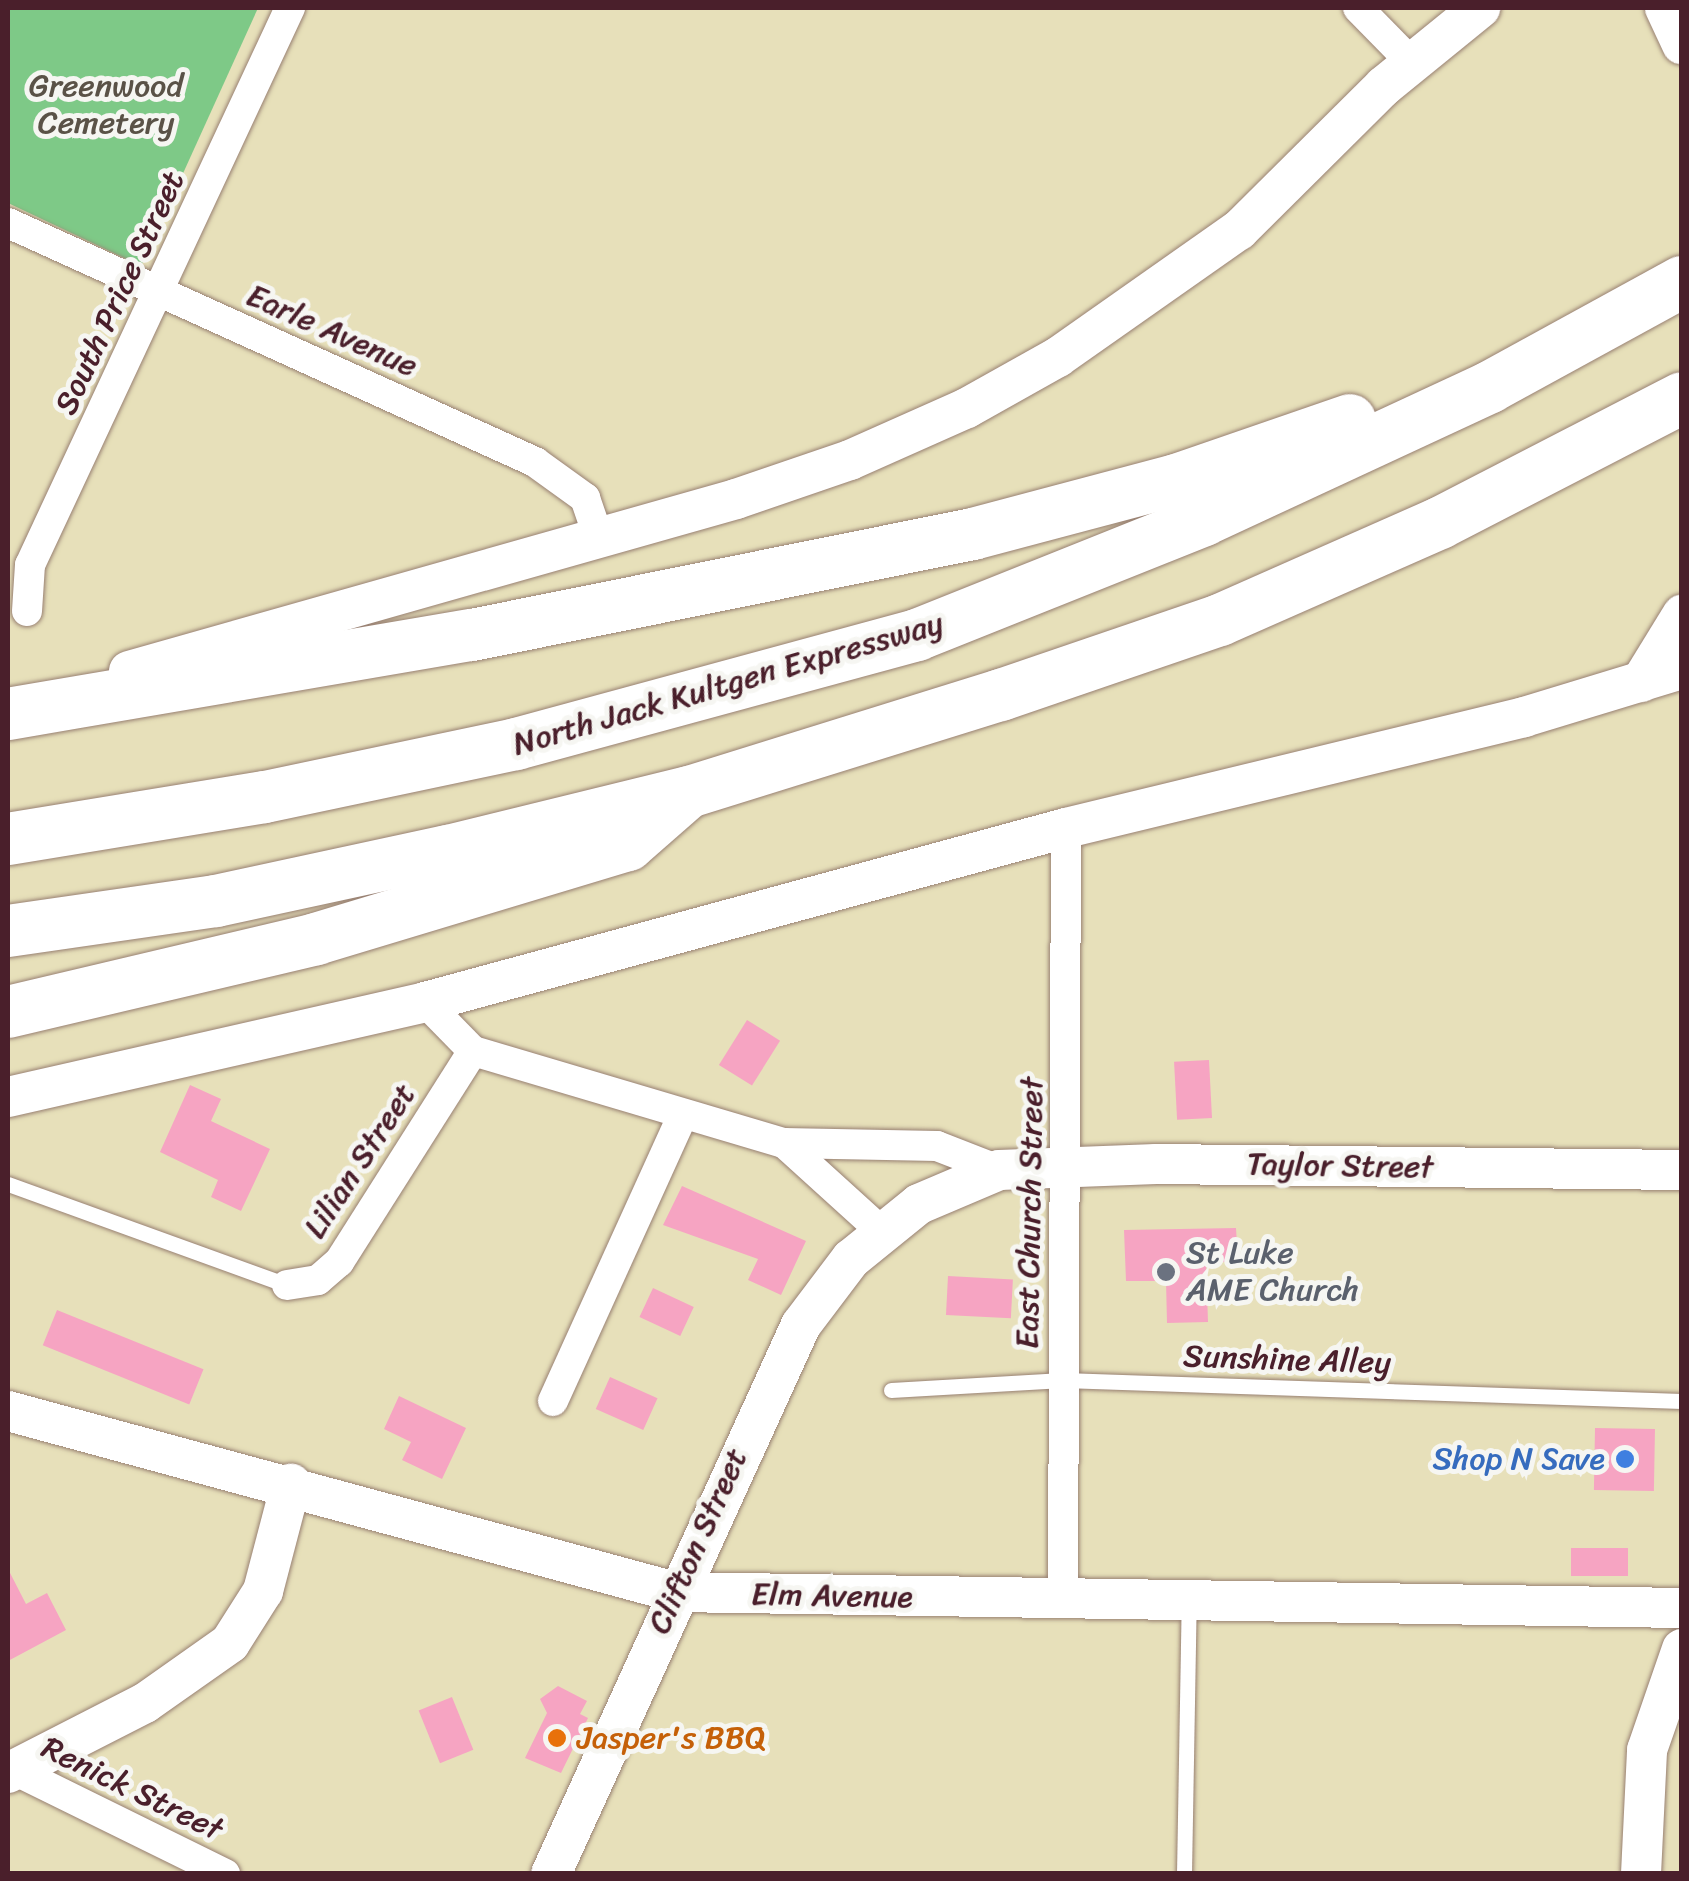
<!DOCTYPE html>
<style>
body{margin:0}
#map{position:relative;width:1689px;height:1881px;overflow:hidden;background:#e7e0ba;font-family:Sriracha,sans-serif}
div>[style]{position:absolute}
[style*='--x']{left:calc(var(--x)*1px);top:calc(var(--y)*1px);width:calc(var(--w)*1px);rotate:calc(var(--a)*1deg)}
.green>*{inset:0;background:#7ec987}
.building>*{inset:0;background:#f6a4c2;transform-origin:0 0}
.roads{filter:drop-shadow(0 0 2px #988072) drop-shadow(0 0 2px #988072)}
.lane>*{height:15px;margin:-7.5px;padding:0 7.5px;transform-origin:7.5px;border-radius:7.5px;background:#fff}
.street>*{height:30px;margin:-15px;padding:0 15px;transform-origin:15px;border-radius:15px;background:#fff}
.secondary>*{height:40px;margin:-20px;padding:0 20px;transform-origin:20px;border-radius:20px;background:#fff}
.highway>*{height:52px;margin:-26px;padding:0 26px;transform-origin:26px;border-radius:26px;background:#fff}
.dots>*{width:28px;height:28px;translate:-50% -50%;box-sizing:border-box;border:5px solid #f6f6f2;border-radius:50%}
span{translate:-50% -50%;white-space:nowrap;text-align:center;line-height:1.15;-webkit-text-stroke:10px #f6f6f2;paint-order:stroke}
.park-label{font-size:32px;color:#5a5247}
.street-label{font-size:32px;color:#4a1f2b}
.worship-label{font-size:32px;color:#5b616d}
.left{translate:0 -50%;text-align:left}
.shop-label{font-size:32px;color:#366cbe}
.right{translate:-100% -50%;text-align:right}
.food-label{font-size:32px;color:#c56008}
.frame{position:absolute;inset:0;border:10px solid #4a1f2b;pointer-events:none}
</style>
<div id="map">
<div class="green">
<i style="clip-path:polygon(8px 8px,258px 8px,141px 266px,8px 203px)"></i>
</div>
<div class="building">
<i style="left:747px;top:1020px;width:39px;height:53px;rotate:32deg"></i>
<i style="left:1209px;top:1060px;width:58px;height:35px;rotate:87deg"></i>
<i style="clip-path:polygon(190px 1085px,221px 1099px,211px 1121px,270px 1149px,241px 1211px,211px 1197px,218px 1180px,160px 1152px)"></i>
<i style="clip-path:polygon(682px 1186px,806px 1241px,781px 1295px,748px 1280px,758px 1259px,663px 1225px)"></i>
<i style="clip-path:polygon(1236px 1228px,1238px 1262px,1206px 1262px,1208px 1322px,1167px 1323px,1166px 1281px,1126px 1281px,1124px 1230px)"></i>
<i style="left:948px;top:1276px;width:65px;height:39px;rotate:3deg"></i>
<i style="left:653px;top:1288px;width:45px;height:32px;rotate:25deg"></i>
<i style="left:57px;top:1310px;width:158px;height:38px;rotate:22deg"></i>
<i style="left:610px;top:1377px;width:52px;height:35px;rotate:24deg"></i>
<i style="clip-path:polygon(399px 1396px,466px 1428px,442px 1479px,402px 1460px,411px 1442px,384px 1429px)"></i>
<i style="left:1595px;top:1428px;width:60px;height:62px;rotate:1deg"></i>
<i style="left:1571px;top:1548px;width:57px;height:28px"></i>
<i style="clip-path:polygon(8px 1569px,26px 1604px,47px 1593px,66px 1630px,8px 1661px)"></i>
<i style="clip-path:polygon(558px 1686px,587px 1701px,580px 1714px,588px 1718px,561px 1773px,525px 1758px,547px 1713px,540px 1699px)"></i>
<i style="left:452px;top:1697px;width:57px;height:36px;rotate:68deg"></i>
</div>
<div class="roads">
<div class="lane">
<i style="--x:8;--y:1184;--w:297;--a:19.9"></i>
<i style="--x:891;--y:1390;--w:172;--a:-3.3"></i>
<i style="--x:1063;--y:1380;--w:619;--a:1.94"></i>
<i style="--x:1184;--y:1874;--w:273;--a:-89"></i>
</div>
<div class="street">
<i style="--x:1358;--y:8;--w:76;--a:45.5"></i>
<i style="--x:8;--y:223;--w:579;--a:24.39"></i>
<i style="--x:535;--y:462;--w:62;--a:35.8"></i>
<i style="--x:585;--y:498;--w:40;--a:71.1"></i>
<i style="--x:27;--y:611;--w:46;--a:-86.3"></i>
<i style="--x:30;--y:565;--w:615;--a:-64.98"></i>
<i style="--x:425;--y:1002;--w:69;--a:45.6"></i>
<i style="--x:473;--y:1051;--w:324;--a:16.5"></i>
<i style="--x:784;--y:1143;--w:131;--a:42.2"></i>
<i style="--x:784;--y:1143;--w:153;--a:1.1"></i>
<i style="--x:937;--y:1146;--w:66;--a:21.2"></i>
<i style="--x:287;--y:1285;--w:31;--a:-9"></i>
<i style="--x:318;--y:1280;--w:28;--a:-41"></i>
<i style="--x:339;--y:1262;--w:250;--a:-57.6"></i>
<i style="--x:553;--y:1401;--w:314;--a:-65.6"></i>
<i style="--x:1063;--y:1599;--w:771;--a:-89.78"></i>
<i style="--x:8;--y:1767;--w:242;--a:26.2"></i>
</div>
<div class="secondary">
<i style="--x:1665;--y:8;--w:40;--a:65"></i>
<i style="--x:129;--y:671;--w:631;--a:-15.82"></i>
<i style="--x:736;--y:499;--w:120;--a:-18.9"></i>
<i style="--x:850;--y:460;--w:128;--a:-24"></i>
<i style="--x:967;--y:408;--w:104;--a:-29.3"></i>
<i style="--x:1058;--y:357;--w:221;--a:-35.1"></i>
<i style="--x:1239;--y:230;--w:204;--a:-44.8"></i>
<i style="--x:1384;--y:86;--w:124;--a:-39.1"></i>
<i style="--x:1641;--y:682;--w:79;--a:-58.5"></i>
<i style="--x:8;--y:1097;--w:428;--a:-12.8"></i>
<i style="--x:425;--y:1002;--w:664;--a:-15.19"></i>
<i style="--x:1066;--y:828;--w:471;--a:-13.6"></i>
<i style="--x:1524;--y:717;--w:165;--a:-16.9"></i>
<i style="--x:8;--y:1411;--w:691;--a:15.18"></i>
<i style="--x:675;--y:1592;--w:1007;--a:0.91"></i>
<i style="--x:8;--y:1773;--w:154;--a:-27.1"></i>
<i style="--x:145;--y:1703;--w:104;--a:-35.2"></i>
<i style="--x:230;--y:1643;--w:62;--a:-57.6"></i>
<i style="--x:263;--y:1591;--w:111;--a:-75.3"></i>
<i style="--x:551;--y:1874;--w:603;--a:-65.52"></i>
<i style="--x:801;--y:1325;--w:83;--a:-52.9"></i>
<i style="--x:851;--y:1259;--w:87;--a:-39"></i>
<i style="--x:919;--y:1204;--w:87;--a:-23"></i>
<i style="--x:999;--y:1170;--w:157;--a:-2.2"></i>
<i style="--x:1156;--y:1164;--w:526;--a:0.65"></i>
<i style="--x:1641;--y:1874;--w:124;--a:-87.2"></i>
<i style="--x:1647;--y:1750;--w:107;--a:-70.9"></i>
</div>
<div class="highway">
<i style="--x:8;--y:714;--w:471;--a:-9.7"></i>
<i style="--x:472;--y:635;--w:511;--a:-11.4"></i>
<i style="--x:973;--y:534;--w:210;--a:-14.9"></i>
<i style="--x:1176;--y:480;--w:184;--a:-19"></i>
<i style="--x:8;--y:839;--w:260;--a:-9.3"></i>
<i style="--x:265;--y:797;--w:257;--a:-11.9"></i>
<i style="--x:516;--y:744;--w:416;--a:-15.2"></i>
<i style="--x:917;--y:635;--w:309;--a:-21.8"></i>
<i style="--x:1204;--y:520;--w:315;--a:-24.9"></i>
<i style="--x:1490;--y:387;--w:219;--a:-28.7"></i>
<i style="--x:8;--y:931;--w:210;--a:-8.2"></i>
<i style="--x:216;--y:901;--w:237;--a:-12.2"></i>
<i style="--x:448;--y:851;--w:248;--a:-13.8"></i>
<i style="--x:689;--y:792;--w:327;--a:-17.3"></i>
<i style="--x:1001;--y:695;--w:231;--a:-18.9"></i>
<i style="--x:1220;--y:620;--w:240;--a:-23.8"></i>
<i style="--x:1440;--y:523;--w:272;--a:-27.3"></i>
<i style="--x:8;--y:1012;--w:317;--a:-13.3"></i>
<i style="--x:316;--y:939;--w:326;--a:-16.8"></i>
<i style="--x:628;--y:845;--w:74;--a:-41.2"></i>
</div>
</div>
<div class="dots">
<i style="left:1166px;top:1272px;background:#6b7280"></i>
<i style="left:1625px;top:1459px;background:#3f7fe0"></i>
<i style="left:557px;top:1738px;background:#e8710a"></i>
</div>
<div class="park-label">
<span style="left:106px;top:105px">Greenwood<br>Cemetery</span>
</div>
<div class="street-label">
<span style="left:120px;top:293px;rotate:-65deg">South Price Street</span>
<span style="left:332px;top:331px;rotate:24deg">Earle Avenue</span>
<span style="left:728px;top:684px;rotate:-16deg">North Jack Kultgen Expressway</span>
<span style="left:360px;top:1161px;rotate:-57deg">Lilian Street</span>
<span style="left:1340px;top:1166px;rotate:1deg">Taylor Street</span>
<span style="left:1030px;top:1213px;rotate:-89deg">East Church Street</span>
<span style="left:1287px;top:1360px;rotate:2deg">Sunshine Alley</span>
<span style="left:698px;top:1541px;rotate:-66deg">Clifton Street</span>
<span style="left:832px;top:1596px;rotate:1deg">Elm Avenue</span>
<span style="left:132px;top:1789px;rotate:26deg">Renick Street</span>
</div>
<div class="worship-label">
<span class="left" style="left:1186px;top:1272px">St Luke<br>AME Church</span>
</div>
<div class="shop-label">
<span class="right" style="left:1605px;top:1459px">Shop N Save</span>
</div>
<div class="food-label">
<span class="left" style="left:577px;top:1738px">Jasper's BBQ</span>
</div>
<div class="frame"></div>
</div>
